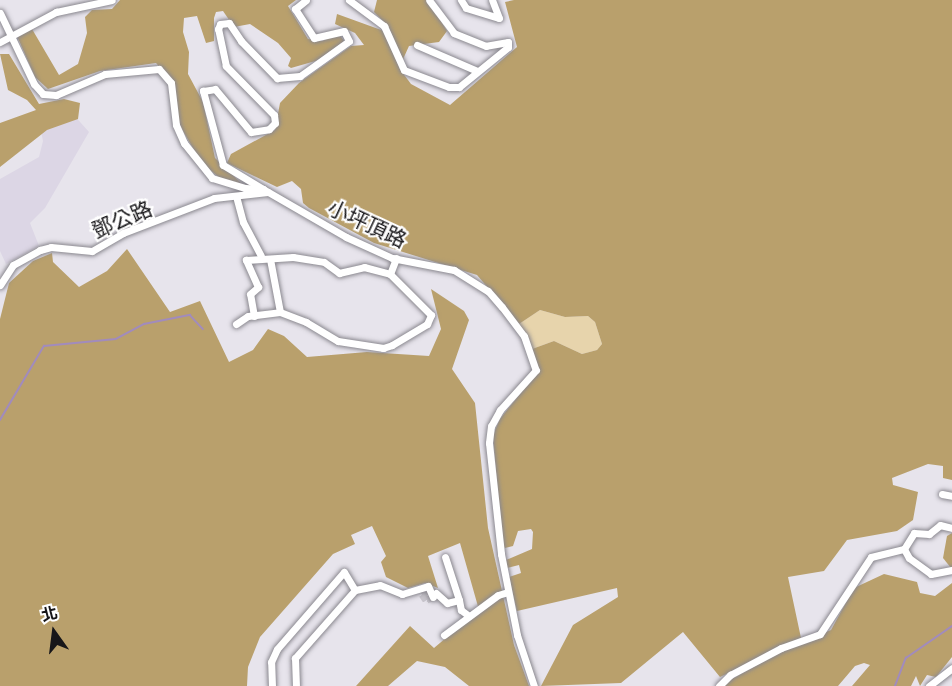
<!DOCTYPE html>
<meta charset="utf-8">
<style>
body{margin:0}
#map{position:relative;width:952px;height:686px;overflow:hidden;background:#e7e4ec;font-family:"Fira Sans","Noto Sans TC",sans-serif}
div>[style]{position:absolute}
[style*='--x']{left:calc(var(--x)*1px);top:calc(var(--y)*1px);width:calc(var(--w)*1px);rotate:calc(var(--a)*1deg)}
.built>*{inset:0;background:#dcd6e5}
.green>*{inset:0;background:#e7d4ac}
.forest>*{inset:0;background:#b9a06c}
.stream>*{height:1.5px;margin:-0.75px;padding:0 0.75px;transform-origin:0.75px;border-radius:0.75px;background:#a18bbd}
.minor-tunnel>*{height:7px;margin-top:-3.5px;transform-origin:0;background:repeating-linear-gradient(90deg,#c8c5cc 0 7px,transparent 0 10.5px)}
.roads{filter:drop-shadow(0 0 2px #8a888f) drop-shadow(0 0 2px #8a888f)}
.minor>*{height:7px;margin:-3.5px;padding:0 3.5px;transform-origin:3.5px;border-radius:3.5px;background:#fff}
span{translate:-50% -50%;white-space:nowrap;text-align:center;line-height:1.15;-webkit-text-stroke:4.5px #fff;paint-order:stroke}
.street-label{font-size:21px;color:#171619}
.north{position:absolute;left:24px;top:602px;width:60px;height:60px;-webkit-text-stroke:4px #fff;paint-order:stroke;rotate:346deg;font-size:16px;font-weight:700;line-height:24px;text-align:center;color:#171619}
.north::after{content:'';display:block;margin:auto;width:21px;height:27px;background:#171619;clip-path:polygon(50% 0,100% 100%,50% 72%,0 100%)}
</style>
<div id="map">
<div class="built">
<i style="clip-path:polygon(72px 113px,89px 132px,45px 208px,30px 223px,39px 246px,6px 264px,0 251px,0 179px,39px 157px,43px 141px,40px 126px)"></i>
</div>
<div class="green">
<i style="clip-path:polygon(540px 310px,565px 317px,588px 316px,595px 322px,602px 344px,597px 350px,582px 354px,554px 341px,532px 349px,519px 324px)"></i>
</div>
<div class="forest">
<i style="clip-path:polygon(120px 0,296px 0,288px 6px,308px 39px,322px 41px,339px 34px,344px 41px,319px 60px,291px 68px,288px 66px,291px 58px,278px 43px,250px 24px,234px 27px,223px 11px,216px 12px,214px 18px,214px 41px,206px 43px,197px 16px,184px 18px,183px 32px,189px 52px,188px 74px,203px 102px,215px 158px,242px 184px,222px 180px,201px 162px,179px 124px,175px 84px,156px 63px,100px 71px,48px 89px,35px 77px,17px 36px,32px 29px,59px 75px,78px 64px,87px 33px,85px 17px,92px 10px,112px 9px)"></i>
<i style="clip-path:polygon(377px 0,428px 0,447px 31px,439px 42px,409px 46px,399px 68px,411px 84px,450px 105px,517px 47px,505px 2px,514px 0,952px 0,952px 480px,943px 478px,943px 466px,928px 464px,892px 478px,893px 485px,918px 492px,913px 520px,897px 531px,847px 540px,824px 571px,788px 577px,801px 638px,720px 677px,683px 632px,621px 683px,541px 686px,573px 625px,618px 597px,617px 588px,517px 611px,509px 577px,521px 573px,519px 565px,507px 568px,506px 560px,532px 549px,533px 532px,531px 529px,518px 531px,513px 546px,505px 548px,502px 545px,493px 435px,500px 419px,538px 371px,532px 349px,554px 341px,582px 354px,597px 350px,602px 344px,595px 322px,588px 316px,565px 317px,540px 310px,519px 324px,477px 275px,374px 243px,309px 208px,303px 203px,301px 189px,292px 181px,277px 187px,227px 163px,231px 154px,275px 130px,280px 103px,299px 83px,351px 46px,364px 45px,355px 33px,335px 24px,337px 14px,384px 31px,387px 25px,374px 12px)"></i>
<i style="clip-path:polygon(0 54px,9px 54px,39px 104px,64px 99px,80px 103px,78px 119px,47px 130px,0 167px,0 123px,36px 110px,27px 100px,8px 90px)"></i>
<i style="clip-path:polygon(127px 249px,170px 312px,200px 301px,229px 362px,253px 350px,268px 329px,284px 336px,307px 357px,367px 352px,429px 356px,441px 329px,431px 289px,464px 311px,469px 320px,452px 369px,475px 403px,488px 528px,514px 645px,529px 686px,469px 686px,445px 667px,417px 661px,388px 686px,356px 686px,410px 626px,434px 648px,479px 610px,460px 543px,428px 556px,438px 588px,425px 583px,408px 588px,386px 577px,381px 562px,386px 556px,372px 526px,351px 535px,355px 544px,333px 554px,260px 637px,248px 667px,247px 686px,0 686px,0 319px,9px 283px,33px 261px,52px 253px,53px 262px,79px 287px,107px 271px)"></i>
<i style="clip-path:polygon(952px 533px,952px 568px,951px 568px,943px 558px,947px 536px)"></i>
<i style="clip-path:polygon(884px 574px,917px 582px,920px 593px,935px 596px,952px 583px,952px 657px,936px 677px,927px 675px,920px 686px,916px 676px,911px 686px,852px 686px,870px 665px,864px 663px,855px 666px,838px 686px,720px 686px,783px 650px,831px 630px,854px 588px)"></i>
</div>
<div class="stream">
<i style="--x:0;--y:420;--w:86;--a:-59.3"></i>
<i style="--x:44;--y:346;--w:72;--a:-5.6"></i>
<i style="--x:116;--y:339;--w:32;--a:-28"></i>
<i style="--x:144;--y:324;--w:47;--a:-11.1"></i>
<i style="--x:190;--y:315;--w:19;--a:47"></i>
<i style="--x:895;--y:686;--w:30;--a:-69"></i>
<i style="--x:906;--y:658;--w:56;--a:-34.8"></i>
</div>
<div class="minor-tunnel">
<i style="--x:433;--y:597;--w:8;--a:157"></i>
<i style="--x:426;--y:600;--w:7;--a:-124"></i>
<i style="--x:422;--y:594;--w:5;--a:-53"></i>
<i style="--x:425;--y:590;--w:10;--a:17"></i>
</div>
<div class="roads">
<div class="minor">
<i style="--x:349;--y:0;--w:44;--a:36.6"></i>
<i style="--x:384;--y:26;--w:48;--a:65.6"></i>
<i style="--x:404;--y:70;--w:48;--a:20.7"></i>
<i style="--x:449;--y:87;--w:10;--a:0"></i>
<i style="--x:459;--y:87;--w:63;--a:-39.2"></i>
<i style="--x:508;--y:47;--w:5;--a:-90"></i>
<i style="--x:508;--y:42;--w:22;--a:170"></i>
<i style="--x:486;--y:46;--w:35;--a:-158"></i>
<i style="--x:454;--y:33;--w:41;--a:-127.1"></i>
<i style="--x:461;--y:0;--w:9;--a:58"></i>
<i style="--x:466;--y:8;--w:34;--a:17"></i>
<i style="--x:499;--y:18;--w:19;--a:-111"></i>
<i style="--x:0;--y:13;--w:79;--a:64.4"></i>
<i style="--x:34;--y:84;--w:13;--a:48"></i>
<i style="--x:43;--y:94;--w:13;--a:4"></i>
<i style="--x:56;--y:95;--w:53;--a:-23.2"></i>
<i style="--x:105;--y:74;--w:54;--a:-5.3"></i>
<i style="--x:159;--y:69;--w:18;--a:49"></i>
<i style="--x:171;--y:83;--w:42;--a:83.2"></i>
<i style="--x:176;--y:125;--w:20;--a:66"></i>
<i style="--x:184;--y:143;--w:45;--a:51.3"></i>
<i style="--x:212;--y:178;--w:34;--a:17"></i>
<i style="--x:245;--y:188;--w:18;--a:3"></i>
<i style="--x:263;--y:189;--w:96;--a:30"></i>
<i style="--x:346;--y:237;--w:51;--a:24.5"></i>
<i style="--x:392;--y:258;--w:63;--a:11"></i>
<i style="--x:454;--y:270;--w:40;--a:32"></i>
<i style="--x:488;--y:291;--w:21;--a:49"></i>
<i style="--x:502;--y:307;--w:36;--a:53"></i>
<i style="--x:524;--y:336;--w:36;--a:71"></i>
<i style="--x:536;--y:370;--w:54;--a:132"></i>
<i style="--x:500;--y:410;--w:18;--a:119"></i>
<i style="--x:491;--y:426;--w:17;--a:97"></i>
<i style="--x:489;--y:443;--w:112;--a:83.8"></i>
<i style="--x:501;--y:554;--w:83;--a:78.8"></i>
<i style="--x:517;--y:635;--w:54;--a:71.6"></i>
<i style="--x:0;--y:42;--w:64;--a:-28.2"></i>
<i style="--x:56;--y:12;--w:57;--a:-12.1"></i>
<i style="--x:417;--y:45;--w:65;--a:23.4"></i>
<i style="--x:263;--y:189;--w:47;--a:-149"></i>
<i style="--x:223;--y:165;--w:77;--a:-105.1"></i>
<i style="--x:203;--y:91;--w:12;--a:-9"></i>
<i style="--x:215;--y:89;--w:56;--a:50.1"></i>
<i style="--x:251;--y:132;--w:18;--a:-9"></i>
<i style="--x:269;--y:129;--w:8;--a:-45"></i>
<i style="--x:275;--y:123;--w:8;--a:-97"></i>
<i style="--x:274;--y:115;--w:69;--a:-134.4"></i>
<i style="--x:226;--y:66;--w:38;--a:-102"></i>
<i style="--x:218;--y:29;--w:5;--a:-68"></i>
<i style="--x:220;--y:24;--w:9;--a:-6"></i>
<i style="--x:229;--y:23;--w:22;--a:56"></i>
<i style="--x:241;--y:41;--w:52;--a:45.8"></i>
<i style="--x:277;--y:78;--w:23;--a:-5"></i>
<i style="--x:300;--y:76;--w:60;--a:-35.5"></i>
<i style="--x:349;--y:41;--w:11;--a:-117"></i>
<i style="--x:344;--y:31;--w:31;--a:167"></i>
<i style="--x:314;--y:38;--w:35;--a:-123"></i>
<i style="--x:295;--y:9;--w:14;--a:-39"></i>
<i style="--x:236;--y:196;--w:27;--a:75"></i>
<i style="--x:243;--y:222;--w:38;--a:62"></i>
<i style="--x:270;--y:259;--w:54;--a:79.3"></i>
<i style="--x:0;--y:285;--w:24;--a:-57"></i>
<i style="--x:13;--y:265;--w:31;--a:-29"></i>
<i style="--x:40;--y:250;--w:11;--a:-15"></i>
<i style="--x:51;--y:247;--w:41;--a:5.6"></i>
<i style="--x:92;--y:251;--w:36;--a:-30"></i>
<i style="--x:123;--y:233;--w:97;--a:-21"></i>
<i style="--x:214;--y:198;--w:54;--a:-6.3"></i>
<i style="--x:254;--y:316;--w:22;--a:-100"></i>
<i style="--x:250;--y:294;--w:11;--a:-41"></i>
<i style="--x:258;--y:287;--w:30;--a:-114"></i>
<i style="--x:246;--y:260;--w:47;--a:-3.7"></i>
<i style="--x:293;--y:257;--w:31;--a:9"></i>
<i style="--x:324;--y:262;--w:19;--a:36"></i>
<i style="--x:339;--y:273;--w:26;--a:-13"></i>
<i style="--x:364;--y:267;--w:27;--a:15"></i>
<i style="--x:236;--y:324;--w:14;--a:-34"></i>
<i style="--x:248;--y:316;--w:32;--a:-7"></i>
<i style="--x:280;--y:312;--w:28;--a:21"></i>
<i style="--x:306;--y:322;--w:37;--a:31"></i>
<i style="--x:338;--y:341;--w:46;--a:8.8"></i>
<i style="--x:383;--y:348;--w:9;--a:-18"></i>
<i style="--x:392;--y:345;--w:41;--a:-31"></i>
<i style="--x:427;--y:324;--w:10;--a:-66"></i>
<i style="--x:431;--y:315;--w:58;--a:-135"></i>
<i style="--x:390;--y:274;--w:17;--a:-69"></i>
<i style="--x:942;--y:494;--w:10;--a:11"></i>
<i style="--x:904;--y:549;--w:19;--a:-58"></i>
<i style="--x:914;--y:533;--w:15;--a:4"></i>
<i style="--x:929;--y:534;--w:14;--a:-39"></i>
<i style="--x:940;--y:525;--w:12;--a:14"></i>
<i style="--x:355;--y:590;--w:25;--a:-11"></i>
<i style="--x:380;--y:585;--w:24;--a:22"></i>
<i style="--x:402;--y:594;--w:27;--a:-17"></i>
<i style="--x:428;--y:586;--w:12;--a:66"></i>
<i style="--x:436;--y:593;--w:15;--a:42"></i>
<i style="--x:447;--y:603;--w:12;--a:-14"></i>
<i style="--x:459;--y:600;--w:45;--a:-108"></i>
<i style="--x:459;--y:600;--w:10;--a:79"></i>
<i style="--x:461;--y:610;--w:10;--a:37"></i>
<i style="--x:444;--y:635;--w:67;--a:-36.5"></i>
<i style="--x:498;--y:595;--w:10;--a:-17"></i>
<i style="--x:272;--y:686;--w:24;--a:-92"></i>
<i style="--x:271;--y:662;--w:14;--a:-65"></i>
<i style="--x:277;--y:649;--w:102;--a:-49"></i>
<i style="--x:344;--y:572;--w:21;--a:59"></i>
<i style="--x:355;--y:590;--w:91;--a:131.4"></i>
<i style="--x:295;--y:658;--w:28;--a:88"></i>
<i style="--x:719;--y:686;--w:16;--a:-45"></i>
<i style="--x:730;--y:675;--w:58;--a:-27.9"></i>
<i style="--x:781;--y:648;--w:41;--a:-19.7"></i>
<i style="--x:820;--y:634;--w:92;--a:-56.5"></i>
<i style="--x:871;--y:557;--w:34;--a:-14"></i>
<i style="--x:904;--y:549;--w:10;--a:61"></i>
<i style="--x:909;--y:558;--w:27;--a:36"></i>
<i style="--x:931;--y:574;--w:21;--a:-11"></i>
<i style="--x:929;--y:686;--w:29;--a:-38"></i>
</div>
</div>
<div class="street-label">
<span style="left:122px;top:220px;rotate:-23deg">鄧公路</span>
<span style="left:367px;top:224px;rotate:25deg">小坪頂路</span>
</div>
<div class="north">北</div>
</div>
